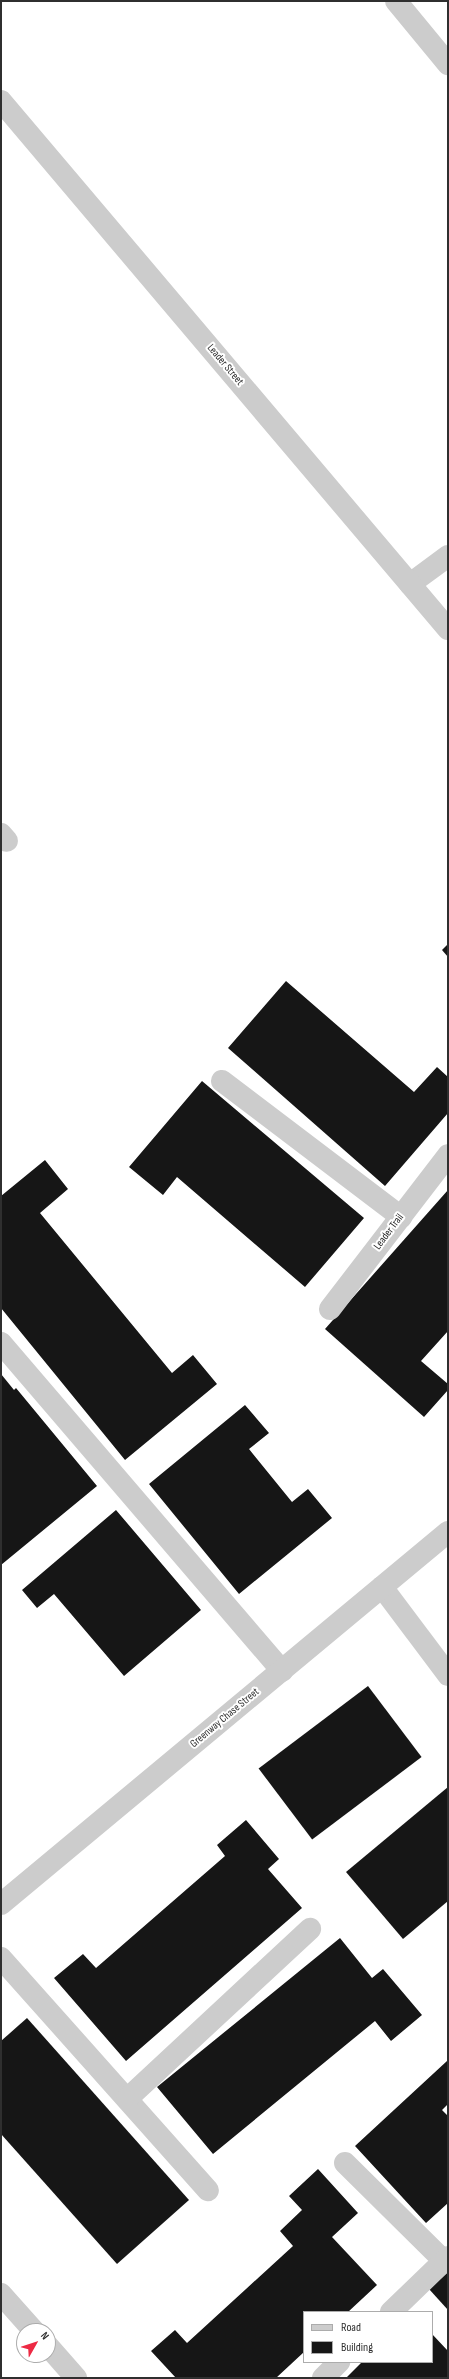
<!DOCTYPE html>
<style>
body{margin:0}
#map{position:relative;width:449px;height:2379px;overflow:hidden;background:#fff;font-family:"Sofia Sans Condensed",sans-serif}
div>[style]{position:absolute}
[style*='--x']{left:calc(var(--x)*1px);top:calc(var(--y)*1px);width:calc(var(--w)*1px);rotate:calc(var(--a)*1deg)}
.building>*{inset:0;background:#161616;transform-origin:0 0}
.service>*{height:22px;margin:-11px;padding:0 11px;transform-origin:11px;border-radius:11px;background:#ccc}
.minor>*{height:22px;margin:-11px;padding:0 11px;transform-origin:11px;border-radius:11px;background:#ccc}
span{translate:-50% -50%;white-space:nowrap;text-align:center;line-height:1.15;-webkit-text-stroke:4px #fff;paint-order:stroke}
.street-label{font-size:11px;color:#2f2f2f}
.frame{position:absolute;inset:0;border:2px solid #2f2f2f;pointer-events:none}
.legend{position:absolute;left:303px;top:2311px;width:130px;height:52px;box-sizing:border-box;background:#fff;border:1px solid #acacac;margin:0;padding:5px 7px;list-style:none;font-size:12px;color:#2f2f2f}
.legend li{display:flex;align-items:center;gap:8px;height:20px}
.legend b{width:20px;border:1px solid #acacac}
.north{position:absolute;left:16px;top:2323px;width:40px;height:40px;box-sizing:border-box;background:#fff;border:1px solid #acacac;border-radius:50%;rotate:51deg;font-size:11px;font-weight:700;line-height:16px;text-align:center;color:#2f2f2f}
.north::after{content:'';display:block;margin:auto;width:14px;height:18px;background:#ed2a44;clip-path:polygon(50% 0,100% 100%,50% 72%,0 100%)}
</style>
<div id="map">
<div class="building">
<i style="clip-path:polygon(448px 944px,448px 957px,442px 950px)"></i>
<i style="clip-path:polygon(286px 981px,414px 1092px,437px 1067px,448px 1077px,448px 1113px,385px 1186px,228px 1048px)"></i>
<i style="clip-path:polygon(202px 1081px,364px 1218px,305px 1287px,177px 1177px,163px 1195px,129px 1167px)"></i>
<i style="clip-path:polygon(45px 1160px,68px 1189px,40px 1213px,172px 1373px,193px 1355px,217px 1384px,125px 1460px,1px 1308px,1px 1196px)"></i>
<i style="clip-path:polygon(448px 1190px,448px 1331px,421px 1361px,448px 1384px,448px 1390px,424px 1417px,325px 1329px)"></i>
<i style="clip-path:polygon(1px 1374px,14px 1390px,16px 1388px,97px 1486px,1px 1565px)"></i>
<i style="clip-path:polygon(245px 1405px,269px 1433px,249px 1449px,292px 1502px,308px 1489px,332px 1518px,239px 1594px,149px 1484px)"></i>
<i style="clip-path:polygon(116px 1510px,201px 1610px,124px 1676px,54px 1594px,37px 1608px,22px 1590px)"></i>
<i style="left:368px;top:1686px;width:89px;height:137px;rotate:53deg"></i>
<i style="clip-path:polygon(448px 1787px,448px 1901px,403px 1939px,346px 1872px)"></i>
<i style="clip-path:polygon(246px 1820px,279px 1859px,268px 1869px,302px 1908px,126px 2061px,54px 1978px,83px 1954px,96px 1968px,225px 1856px,217px 1845px)"></i>
<i style="clip-path:polygon(340px 1938px,372px 1978px,383px 1969px,422px 2015px,391px 2041px,375px 2021px,213px 2154px,157px 2087px)"></i>
<i style="clip-path:polygon(27px 2018px,189px 2200px,117px 2264px,1px 2134px,1px 2041px)"></i>
<i style="clip-path:polygon(447px 2061px,448px 2104px,442px 2110px,448px 2116px,448px 2203px,426px 2223px,355px 2146px)"></i>
<i style="clip-path:polygon(318px 2169px,358px 2213px,332px 2237px,377px 2285px,348px 2312px,304px 2312px,304px 2352px,276px 2378px,176px 2378px,151px 2351px,175px 2330px,187px 2343px,293px 2246px,280px 2231px,302px 2210px,289px 2196px)"></i>
<i style="clip-path:polygon(448px 2272px,448px 2310px,429px 2289px)"></i>
<i style="clip-path:polygon(432px 2334px,448px 2351px,448px 2378px,346px 2378px,362px 2362px,432px 2362px)"></i>
</div>
<div class="service">
<i style="--x:410;--y:584;--w:47;--a:-36.4"></i>
<i style="--x:222;--y:1081;--w:225;--a:37.2"></i>
<i style="--x:1;--y:1343;--w:432;--a:49.4"></i>
<i style="--x:382;--y:1587;--w:110;--a:53.1"></i>
<i style="--x:1;--y:1958;--w:311;--a:48.3"></i>
<i style="--x:127;--y:2099;--w:250;--a:-42.9"></i>
<i style="--x:345;--y:2163;--w:139;--a:44.7"></i>
<i style="--x:391;--y:2312;--w:79;--a:-44"></i>
<i style="--x:323;--y:2378;--w:23;--a:-45"></i>
</div>
<div class="minor">
<i style="--x:396;--y:1;--w:82;--a:50.5"></i>
<i style="--x:1;--y:101;--w:692;--a:49.75"></i>
<i style="--x:1;--y:834;--w:9;--a:49"></i>
<i style="--x:330;--y:1309;--w:194;--a:-52.5"></i>
<i style="--x:1;--y:1904;--w:582;--a:-39.77"></i>
<i style="--x:1;--y:2294;--w:50;--a:48.3"></i>
<i style="--x:48;--y:2346;--w:43;--a:48.8"></i>
</div>
<div class="street-label">
<span style="left:225px;top:365px;rotate:50deg">Leader Street</span>
<span style="left:389px;top:1232px;rotate:-53deg">Leader Trail</span>
<span style="left:225px;top:1718px;rotate:-40deg">Greenway Chase Street</span>
</div>
<div class="frame"></div>
<ul class="legend">
<li><b style="height:5px;background:#ccc"></b>Road</li>
<li><b style="height:11px;background:#161616"></b>Building</li>
</ul>
<div class="north">N</div>
</div>
